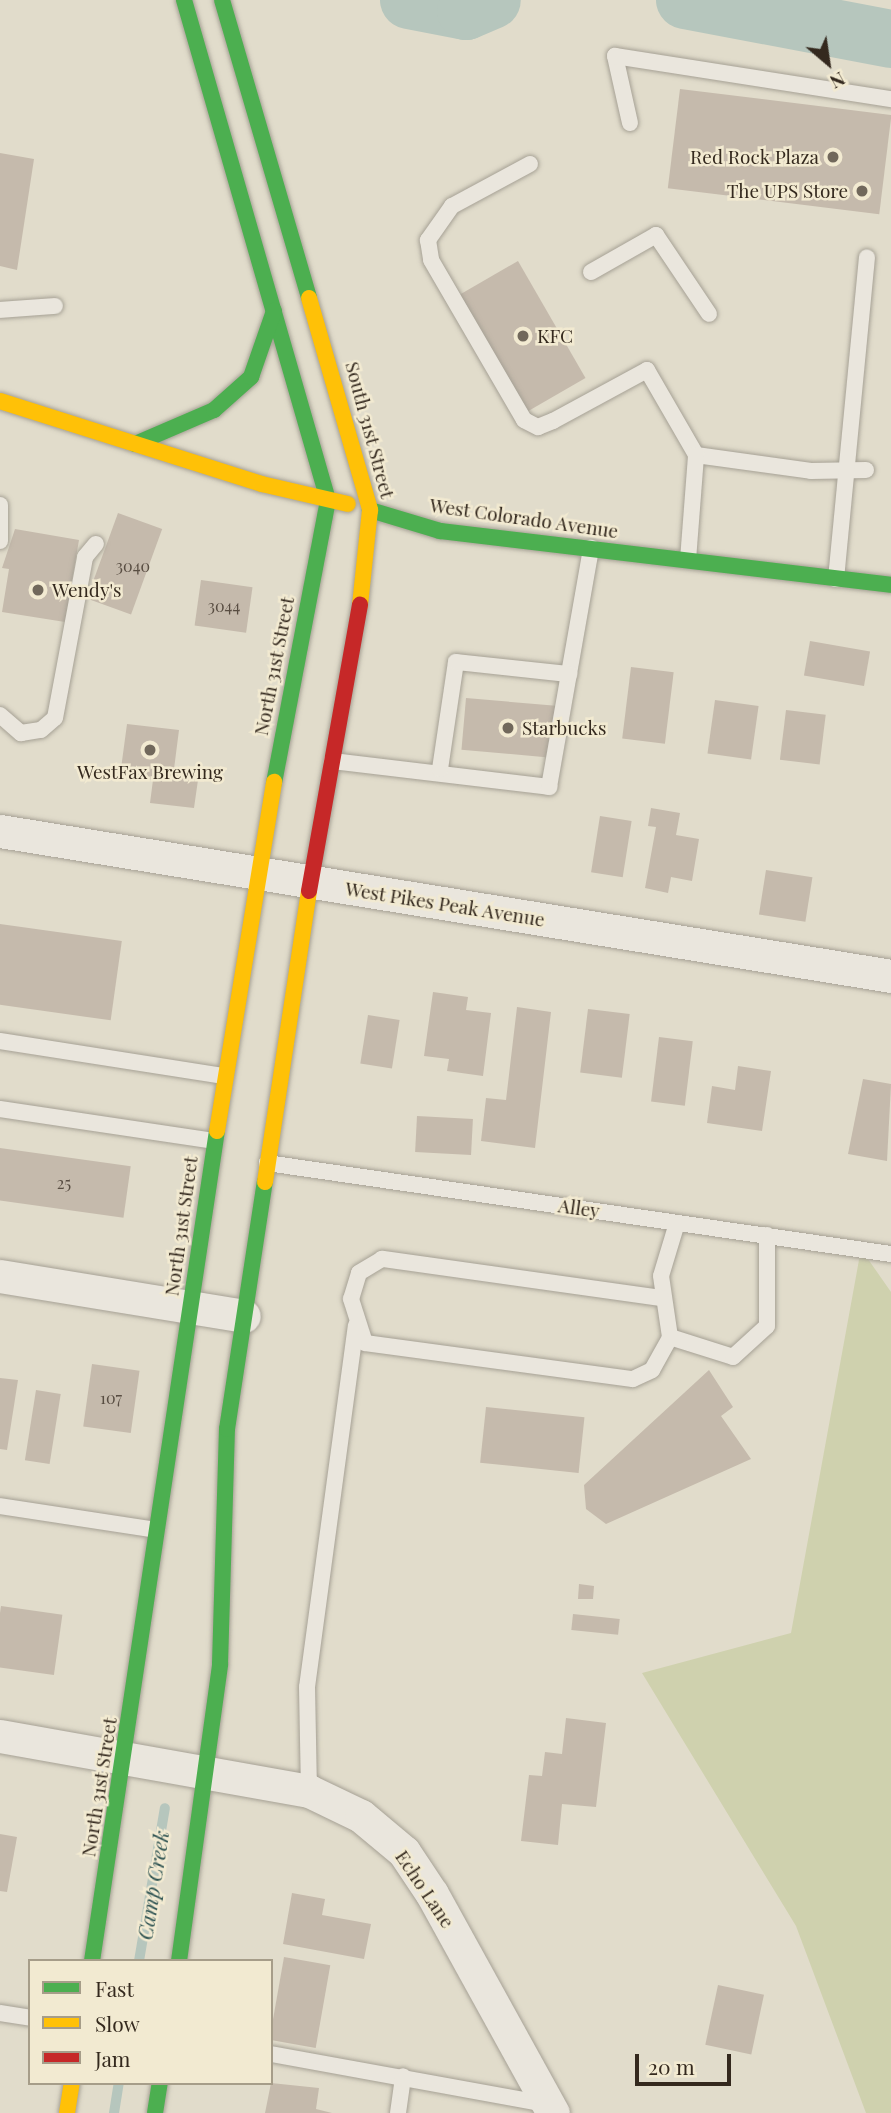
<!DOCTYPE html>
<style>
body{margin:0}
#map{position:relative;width:891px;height:2113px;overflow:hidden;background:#e1dccb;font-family:"Playfair Display",serif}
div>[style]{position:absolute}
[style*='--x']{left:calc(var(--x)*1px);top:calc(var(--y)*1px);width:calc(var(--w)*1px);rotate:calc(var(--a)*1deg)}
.green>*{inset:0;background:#cfd1ae}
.stream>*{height:10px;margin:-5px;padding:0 5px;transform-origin:5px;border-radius:5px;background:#b6c6bd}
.river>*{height:58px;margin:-29px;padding:0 29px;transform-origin:29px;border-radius:29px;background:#b6c6bd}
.building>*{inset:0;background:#c5baac;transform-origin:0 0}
.roads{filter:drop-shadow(0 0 2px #a6a195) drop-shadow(0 0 2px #a6a195)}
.lane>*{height:16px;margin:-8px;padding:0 8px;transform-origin:8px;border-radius:8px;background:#eae6dd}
.street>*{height:33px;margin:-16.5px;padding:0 16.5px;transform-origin:16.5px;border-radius:16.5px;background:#eae6dd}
.fast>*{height:16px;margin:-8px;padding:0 8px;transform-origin:8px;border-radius:8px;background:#4caf50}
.slow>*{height:16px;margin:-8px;padding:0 8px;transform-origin:8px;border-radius:8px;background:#ffc107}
.jam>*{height:16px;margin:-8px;padding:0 8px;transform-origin:8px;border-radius:8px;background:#c62828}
.dots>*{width:19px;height:19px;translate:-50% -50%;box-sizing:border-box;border:4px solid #f2ead1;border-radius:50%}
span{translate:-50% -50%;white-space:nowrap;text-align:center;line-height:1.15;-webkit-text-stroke:5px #f2ead1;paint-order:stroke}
.number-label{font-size:16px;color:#584d42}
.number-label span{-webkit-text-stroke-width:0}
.poi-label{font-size:19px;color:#34291e}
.right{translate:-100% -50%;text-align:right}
.left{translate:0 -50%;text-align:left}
.street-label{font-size:19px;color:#34291e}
.water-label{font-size:21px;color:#2e5352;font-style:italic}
.legend{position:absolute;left:28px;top:1959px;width:245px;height:126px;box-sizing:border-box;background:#f2ead1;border:2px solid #a69d89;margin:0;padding:9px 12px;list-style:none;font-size:21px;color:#34291e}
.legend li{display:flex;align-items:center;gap:14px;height:35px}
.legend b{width:35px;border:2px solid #a69d89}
.north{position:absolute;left:793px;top:28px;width:70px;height:70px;-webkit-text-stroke:5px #f2ead1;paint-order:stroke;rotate:151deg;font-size:19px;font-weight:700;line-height:28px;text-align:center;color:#34291e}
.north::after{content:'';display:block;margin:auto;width:24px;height:32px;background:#34291e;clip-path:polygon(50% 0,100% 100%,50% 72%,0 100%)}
.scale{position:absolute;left:635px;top:2054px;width:96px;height:32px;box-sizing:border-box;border:4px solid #34291e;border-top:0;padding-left:9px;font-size:21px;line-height:24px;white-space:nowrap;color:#34291e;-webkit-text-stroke:5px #f2ead1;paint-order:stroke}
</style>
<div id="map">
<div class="green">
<i style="clip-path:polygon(861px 1249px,891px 1292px,891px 2113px,866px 2113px,796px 1926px,642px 1673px,791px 1633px)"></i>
</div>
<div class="stream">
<i style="--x:139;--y:1961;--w:155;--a:-80.4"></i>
<i style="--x:114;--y:2113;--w:30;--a:-81"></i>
</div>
<div class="river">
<i style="--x:409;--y:0;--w:58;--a:10.9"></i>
<i style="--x:466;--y:11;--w:28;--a:-23"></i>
<i style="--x:685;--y:0;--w:210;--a:10.7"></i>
</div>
<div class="building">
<i style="left:680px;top:89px;width:213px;height:100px;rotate:7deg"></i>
<i style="clip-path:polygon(0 153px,34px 159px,17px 270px,0 266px)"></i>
<i style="left:518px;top:261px;width:135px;height:67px;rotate:60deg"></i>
<i style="left:118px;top:513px;width:47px;height:91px;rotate:20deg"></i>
<i style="clip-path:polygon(15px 529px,79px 540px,65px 622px,2px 612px,9px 569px,2px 568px)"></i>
<i style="left:201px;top:580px;width:52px;height:46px;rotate:8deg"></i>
<i style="left:810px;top:641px;width:61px;height:35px;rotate:10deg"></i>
<i style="left:631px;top:667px;width:43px;height:72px;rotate:7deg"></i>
<i style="left:466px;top:698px;width:90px;height:52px;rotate:5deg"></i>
<i style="left:715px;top:700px;width:44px;height:54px;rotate:8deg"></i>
<i style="left:786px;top:710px;width:40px;height:50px;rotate:7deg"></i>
<i style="clip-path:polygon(127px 724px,179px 730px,174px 769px,199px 773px,194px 808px,150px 803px,153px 780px,120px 776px)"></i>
<i style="clip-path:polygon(651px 808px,680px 813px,676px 835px,699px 839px,692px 881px,671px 877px,668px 893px,645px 888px,656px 827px,648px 826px)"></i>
<i style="left:600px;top:816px;width:32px;height:57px;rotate:9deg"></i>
<i style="left:766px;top:870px;width:47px;height:45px;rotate:9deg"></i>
<i style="left:0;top:924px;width:123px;height:80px;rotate:8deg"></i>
<i style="clip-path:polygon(433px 992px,468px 997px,466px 1010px,491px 1013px,483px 1076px,447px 1071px,449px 1059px,424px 1056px)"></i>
<i style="clip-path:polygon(517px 1007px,551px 1012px,535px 1148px,481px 1141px,486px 1098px,506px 1100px)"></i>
<i style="left:588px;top:1009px;width:42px;height:64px;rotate:7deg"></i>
<i style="left:368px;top:1015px;width:32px;height:49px;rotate:9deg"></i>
<i style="left:659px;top:1037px;width:34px;height:65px;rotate:7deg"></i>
<i style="clip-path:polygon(738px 1066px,771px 1071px,762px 1131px,707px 1123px,712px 1086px,735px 1090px)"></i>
<i style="clip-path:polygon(863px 1079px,891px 1084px,887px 1161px,848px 1154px)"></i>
<i style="left:417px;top:1116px;width:56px;height:36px;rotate:3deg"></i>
<i style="left:0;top:1148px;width:132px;height:52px;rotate:8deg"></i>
<i style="left:92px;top:1364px;width:48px;height:63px;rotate:8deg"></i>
<i style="clip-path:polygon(709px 1370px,733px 1407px,721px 1416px,751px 1459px,606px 1524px,586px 1509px,584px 1485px)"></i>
<i style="clip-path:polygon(0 1378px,18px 1380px,7px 1450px,0 1449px)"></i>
<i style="left:36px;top:1390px;width:25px;height:71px;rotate:9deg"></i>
<i style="left:486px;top:1407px;width:99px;height:56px;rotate:6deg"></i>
<i style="clip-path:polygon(579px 1584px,594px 1586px,593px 1599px,578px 1599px)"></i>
<i style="left:1px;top:1606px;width:62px;height:61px;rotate:8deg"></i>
<i style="left:573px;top:1614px;width:47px;height:16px;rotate:6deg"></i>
<i style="clip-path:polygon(566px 1718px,606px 1723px,596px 1807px,562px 1804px,558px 1845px,521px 1841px,529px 1775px,542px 1776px,545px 1752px,562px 1754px)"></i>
<i style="clip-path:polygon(0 1834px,17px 1837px,7px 1892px,0 1891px)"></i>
<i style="clip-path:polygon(292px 1893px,325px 1899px,322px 1915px,371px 1924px,364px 1959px,283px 1944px)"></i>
<i style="left:284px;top:1957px;width:47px;height:84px;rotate:10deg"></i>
<i style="left:718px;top:1985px;width:47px;height:61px;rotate:12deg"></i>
<i style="clip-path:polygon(271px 2083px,319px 2088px,316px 2109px,332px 2113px,265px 2113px)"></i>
</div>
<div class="roads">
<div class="lane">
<i style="--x:630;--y:123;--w:69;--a:-102.6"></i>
<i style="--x:615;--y:56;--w:279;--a:8.9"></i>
<i style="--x:530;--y:164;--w:89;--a:151.7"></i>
<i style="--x:452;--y:206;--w:42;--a:125.2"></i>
<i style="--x:428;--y:240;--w:20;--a:81"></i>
<i style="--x:431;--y:260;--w:185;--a:59.8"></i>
<i style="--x:524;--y:420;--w:16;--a:27"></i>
<i style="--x:538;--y:427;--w:16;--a:-22"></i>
<i style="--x:553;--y:421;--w:107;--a:-28.5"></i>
<i style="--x:647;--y:370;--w:98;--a:60"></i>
<i style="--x:696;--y:455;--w:116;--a:7.9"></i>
<i style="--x:811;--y:471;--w:55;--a:-1"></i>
<i style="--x:591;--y:272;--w:75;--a:-29.6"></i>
<i style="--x:656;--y:235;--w:95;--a:56.1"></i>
<i style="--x:0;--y:310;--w:55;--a:-4.2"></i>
<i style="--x:0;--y:505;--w:36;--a:90"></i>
<i style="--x:688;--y:560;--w:105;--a:-85.6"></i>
<i style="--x:836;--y:579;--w:323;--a:-84.5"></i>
<i style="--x:0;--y:715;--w:28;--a:41"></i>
<i style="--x:21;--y:733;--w:20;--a:-9"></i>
<i style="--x:41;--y:730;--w:18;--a:-41"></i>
<i style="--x:55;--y:718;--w:164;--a:-79.4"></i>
<i style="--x:85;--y:557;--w:17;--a:-50"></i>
<i style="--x:332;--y:761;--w:219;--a:6.8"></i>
<i style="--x:549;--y:787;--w:243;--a:-80"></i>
<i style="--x:440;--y:769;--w:108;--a:-81.5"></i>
<i style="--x:456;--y:662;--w:114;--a:6.1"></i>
<i style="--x:0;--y:1041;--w:227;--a:8.9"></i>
<i style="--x:0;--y:1109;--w:216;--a:8.5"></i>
<i style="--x:267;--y:1163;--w:631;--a:8.3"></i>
<i style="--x:677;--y:1223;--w:55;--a:106.8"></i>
<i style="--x:661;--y:1276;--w:62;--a:81.6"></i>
<i style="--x:670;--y:1337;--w:66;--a:17.6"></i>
<i style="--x:733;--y:1357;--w:46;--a:-42.4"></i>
<i style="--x:767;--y:1326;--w:91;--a:-90"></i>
<i style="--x:661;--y:1298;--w:282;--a:-172"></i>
<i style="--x:382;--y:1259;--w:27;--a:149"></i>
<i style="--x:359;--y:1273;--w:27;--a:107"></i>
<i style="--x:351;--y:1299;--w:46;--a:72.3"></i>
<i style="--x:365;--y:1343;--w:270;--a:7.7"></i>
<i style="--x:633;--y:1379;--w:21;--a:-25"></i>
<i style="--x:652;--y:1370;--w:38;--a:-61"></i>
<i style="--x:0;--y:1506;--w:158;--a:8.7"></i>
<i style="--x:309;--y:1791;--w:104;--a:-91.1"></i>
<i style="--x:307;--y:1687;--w:365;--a:-82.3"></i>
<i style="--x:0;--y:2013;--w:30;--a:9"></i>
<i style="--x:271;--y:2054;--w:280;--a:10.3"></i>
<i style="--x:398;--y:2113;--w:37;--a:-82"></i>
</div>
<div class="street">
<i style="--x:0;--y:831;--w:903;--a:9.24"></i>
<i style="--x:0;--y:1276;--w:247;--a:9.3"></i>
<i style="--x:0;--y:1736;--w:314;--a:10.1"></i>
<i style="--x:309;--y:1791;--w:58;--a:25.7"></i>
<i style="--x:361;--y:1816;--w:56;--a:39.9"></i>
<i style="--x:404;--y:1852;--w:50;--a:56.3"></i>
<i style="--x:432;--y:1894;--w:250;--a:61.1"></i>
</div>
<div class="fast">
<i style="--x:184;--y:0;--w:520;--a:73.93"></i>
<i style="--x:328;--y:500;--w:287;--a:100.8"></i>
<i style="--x:222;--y:0;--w:310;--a:73.7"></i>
<i style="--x:135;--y:444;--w:86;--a:-23.3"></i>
<i style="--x:214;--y:410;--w:50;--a:-41.7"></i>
<i style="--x:251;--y:377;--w:70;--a:-70.8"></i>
<i style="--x:370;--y:510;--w:73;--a:16.7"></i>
<i style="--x:440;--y:531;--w:454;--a:6.8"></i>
<i style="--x:92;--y:1961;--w:839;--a:-81.44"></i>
<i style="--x:179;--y:1961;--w:300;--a:-82.1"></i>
<i style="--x:220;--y:1664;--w:235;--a:-88.3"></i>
<i style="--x:227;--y:1429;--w:250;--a:-81.3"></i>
<i style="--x:155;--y:2113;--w:30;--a:-81"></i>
</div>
<div class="slow">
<i style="--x:309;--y:298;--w:221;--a:73.9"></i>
<i style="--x:370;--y:510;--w:96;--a:96"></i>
<i style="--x:0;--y:401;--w:275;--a:17.6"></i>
<i style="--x:262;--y:484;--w:88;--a:13.1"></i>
<i style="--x:217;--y:1131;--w:354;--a:-80.7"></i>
<i style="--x:265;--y:1182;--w:294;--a:-81.4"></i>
<i style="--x:67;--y:2113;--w:30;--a:-81"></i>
</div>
<div class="jam">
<i style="--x:309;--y:891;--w:291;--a:-79.9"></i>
</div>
</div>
<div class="dots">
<i style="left:833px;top:157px;background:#71685b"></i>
<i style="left:862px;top:191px;background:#71685b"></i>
<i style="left:523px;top:336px;background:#71685b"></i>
<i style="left:38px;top:590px;background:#71685b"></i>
<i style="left:508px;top:728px;background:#71685b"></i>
<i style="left:150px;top:750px;background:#71685b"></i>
</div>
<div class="number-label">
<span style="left:133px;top:566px">3040</span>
<span style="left:224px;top:606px">3044</span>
<span style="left:64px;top:1183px">25</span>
<span style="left:111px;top:1398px">107</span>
</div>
<div class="poi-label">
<span class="right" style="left:819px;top:157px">Red Rock Plaza</span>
<span class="right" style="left:848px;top:191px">The UPS Store</span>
<span class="left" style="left:537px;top:336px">KFC</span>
<span class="left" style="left:52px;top:590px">Wendy's</span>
<span class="left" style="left:522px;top:728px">Starbucks</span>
<span style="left:150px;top:772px">WestFax Brewing</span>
</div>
<div class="street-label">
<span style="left:370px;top:430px;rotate:75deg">South 31st Street</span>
<span style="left:524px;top:518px;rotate:8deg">West Colorado Avenue</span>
<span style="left:274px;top:666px;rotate:-79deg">North 31st Street</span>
<span style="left:445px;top:904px;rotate:9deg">West Pikes Peak Avenue</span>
<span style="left:579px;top:1208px;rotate:8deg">Alley</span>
<span style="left:181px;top:1226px;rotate:-82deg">North 31st Street</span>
<span style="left:99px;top:1787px;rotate:-81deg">North 31st Street</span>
<span style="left:425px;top:1889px;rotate:56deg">Echo Lane</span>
</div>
<div class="water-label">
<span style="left:152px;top:1885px;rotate:-81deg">Camp Creek</span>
</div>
<ul class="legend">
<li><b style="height:9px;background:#4caf50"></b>Fast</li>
<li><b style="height:9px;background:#ffc107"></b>Slow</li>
<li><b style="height:9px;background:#c62828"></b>Jam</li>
</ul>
<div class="north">N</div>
<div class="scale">20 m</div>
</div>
